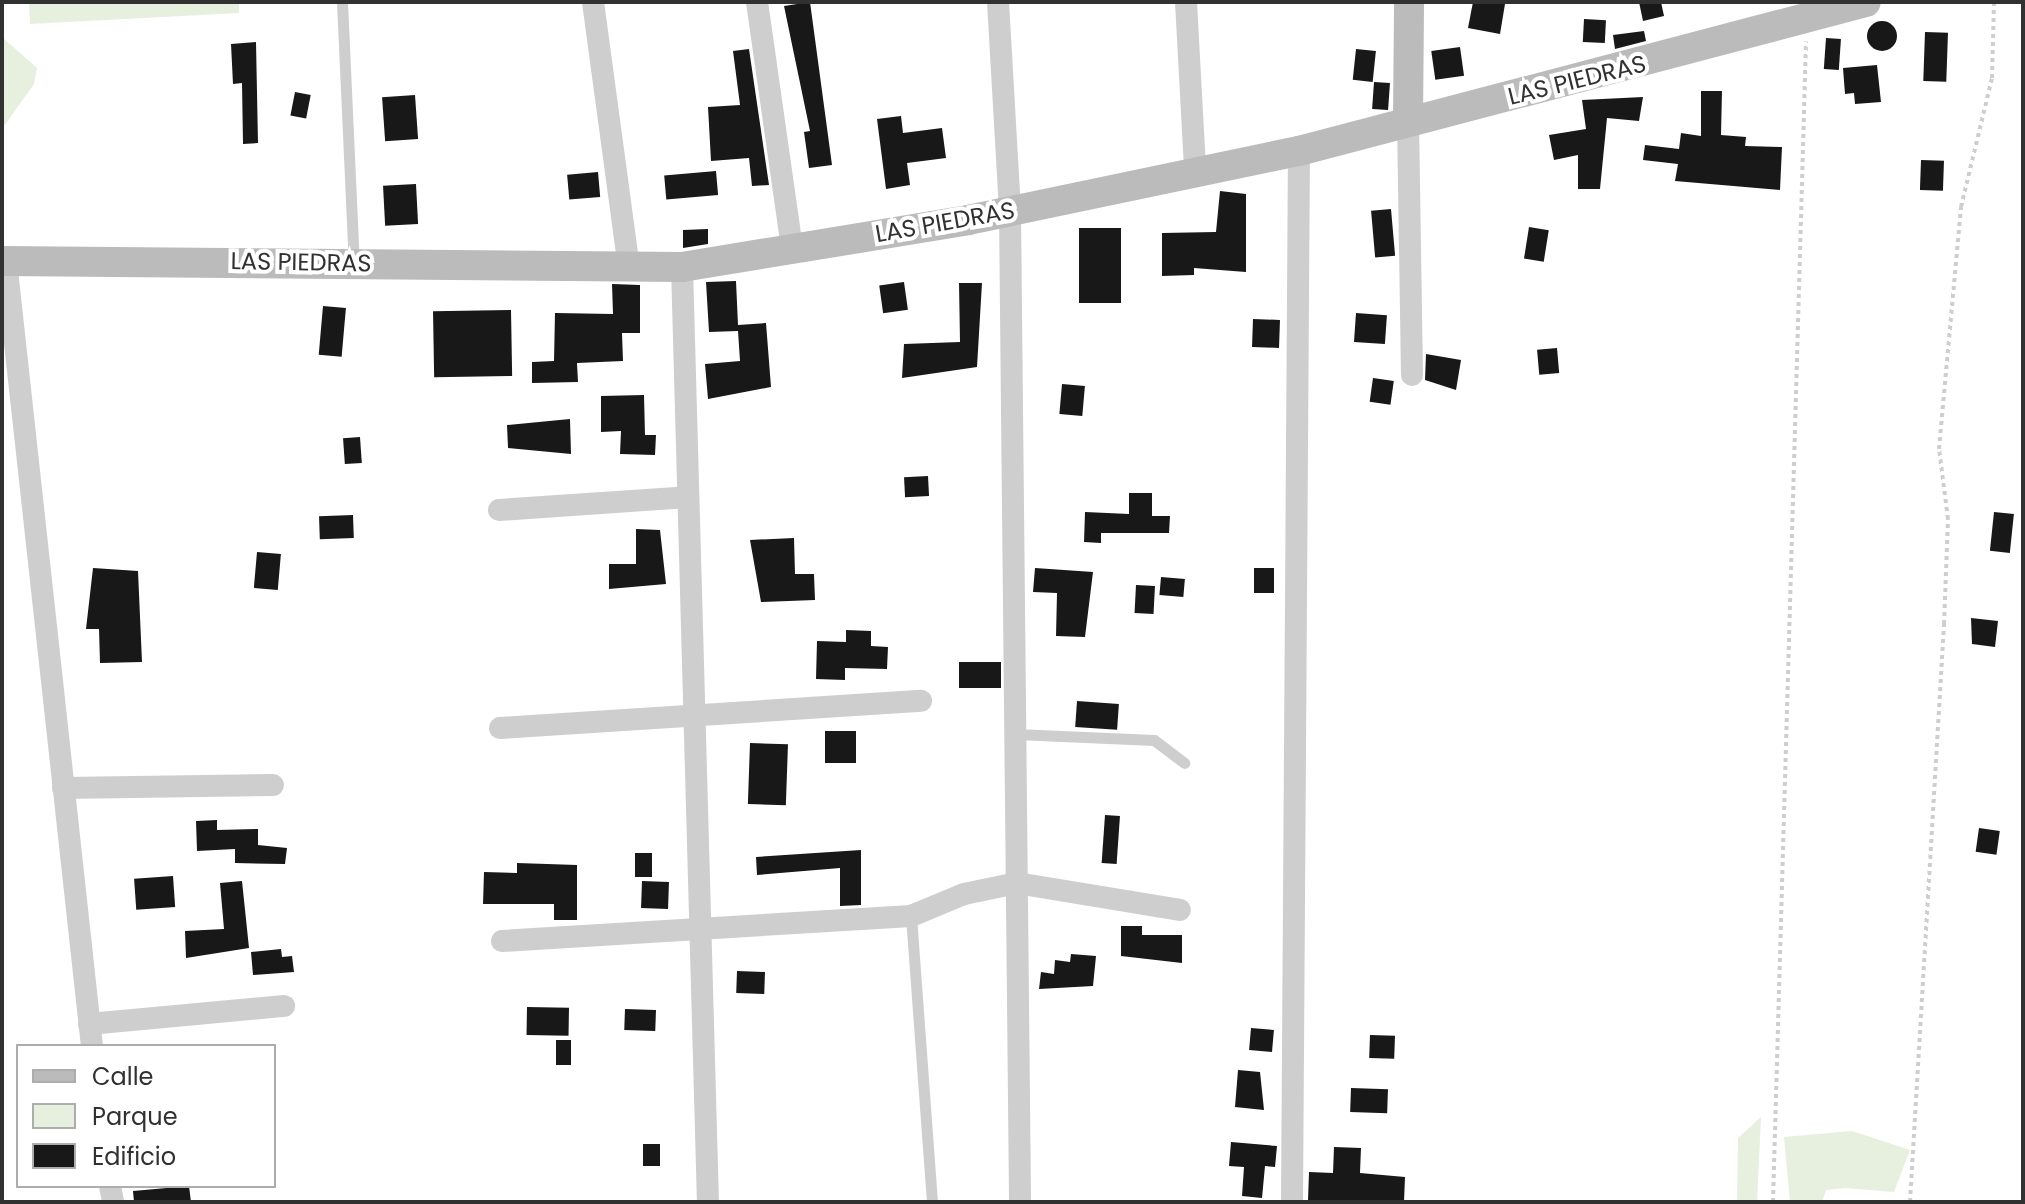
<!DOCTYPE html>
<style>
body{margin:0}
#map{position:relative;width:2025px;height:1204px;overflow:hidden;background:#fff;font-family:Poppins,sans-serif}
div>[style]{position:absolute}
[style*='--x']{left:calc(var(--x)*1px);top:calc(var(--y)*1px);width:calc(var(--w)*1px);rotate:calc(var(--a)*1deg)}
.green>*{inset:0;background:#e7efdf}
.building>*{inset:0;background:#181818;transform-origin:0 0}
.round{border-radius:50%}
.path>*{height:4px;margin-top:-2px;transform-origin:0;background:repeating-linear-gradient(90deg,#cecece 0 4px,transparent 0 8px)}
.lane>*{height:11px;margin:-5.5px;padding:0 5.5px;transform-origin:5.5px;border-radius:5.5px;background:#cecece}
.street>*{height:22px;margin:-11px;padding:0 11px;transform-origin:11px;border-radius:11px;background:#cecece}
.secondary>*{height:30px;margin:-15px;padding:0 15px;transform-origin:15px;border-radius:15px;background:#bbb}
span{translate:-50% -50%;white-space:nowrap;text-align:center;line-height:1.15;-webkit-text-stroke:8px #fff;paint-order:stroke}
.street-label{font-size:24px;color:#313131}
.frame{position:absolute;inset:0;border:4px solid #313131;pointer-events:none}
.legend{position:absolute;left:16px;top:1044px;width:260px;height:144px;box-sizing:border-box;background:#fff;border:2px solid #adadad;margin:0;padding:10px 14px;list-style:none;font-size:24px;color:#313131}
.legend li{display:flex;align-items:center;gap:16px;height:40px}
.legend b{width:40px;border:2px solid #adadad}
</style>
<div id="map">
<div class="green">
<i style="clip-path:polygon(29px 2px,239px 2px,239px 13px,30px 24px)"></i>
<i style="clip-path:polygon(2px 37px,37px 68px,34px 84px,2px 129px)"></i>
<i style="clip-path:polygon(1761px 1117px,1757px 1202px,1737px 1202px,1738px 1138px)"></i>
<i style="clip-path:polygon(1852px 1131px,1910px 1150px,1894px 1192px,1845px 1188px,1826px 1190px,1822px 1202px,1790px 1202px,1784px 1137px)"></i>
</div>
<div class="building">
<i style="clip-path:polygon(810px 2px,832px 165px,809px 168px,804px 132px,810px 131px,784px 6px)"></i>
<i style="clip-path:polygon(1473px 2px,1505px 4px,1500px 34px,1468px 28px)"></i>
<i style="clip-path:polygon(1639px 2px,1661px 2px,1664px 16px,1643px 21px)"></i>
<i style="left:1584px;top:19px;width:22px;height:23px;rotate:3deg"></i>
<i class="round" style="left:1867px;top:21px;width:30px;height:30px"></i>
<i style="clip-path:polygon(1644px 31px,1646px 41px,1615px 49px,1613px 35px)"></i>
<i style="left:1925px;top:32px;width:23px;height:49px;rotate:2deg"></i>
<i style="left:1826px;top:38px;width:15px;height:31px;rotate:4deg"></i>
<i style="clip-path:polygon(256px 42px,258px 143px,243px 144px,242px 83px,233px 84px,231px 44px)"></i>
<i style="left:1460px;top:47px;width:29px;height:29px;rotate:82deg"></i>
<i style="clip-path:polygon(749px 49px,769px 185px,752px 186px,749px 158px,711px 161px,708px 107px,740px 105px,733px 51px)"></i>
<i style="left:1356px;top:49px;width:20px;height:31px;rotate:6deg"></i>
<i style="clip-path:polygon(1877px 65px,1881px 102px,1855px 104px,1854px 93px,1845px 94px,1843px 68px)"></i>
<i style="left:1374px;top:82px;width:16px;height:27px;rotate:4deg"></i>
<i style="clip-path:polygon(1701px 91px,1722px 91px,1721px 135px,1746px 137px,1745px 146px,1782px 147px,1780px 190px,1675px 181px,1678px 164px,1643px 160px,1645px 145px,1679px 149px,1681px 133px,1701px 136px)"></i>
<i style="left:295px;top:92px;width:16px;height:24px;rotate:11deg"></i>
<i style="left:415px;top:95px;width:44px;height:33px;rotate:86deg"></i>
<i style="clip-path:polygon(1643px 97px,1639px 121px,1607px 118px,1600px 189px,1578px 189px,1578px 155px,1554px 160px,1549px 135px,1586px 129px,1582px 100px)"></i>
<i style="clip-path:polygon(901px 116px,903px 133px,942px 128px,946px 158px,907px 163px,910px 185px,886px 189px,877px 119px)"></i>
<i style="left:1921px;top:160px;width:23px;height:30px;rotate:2deg"></i>
<i style="left:716px;top:171px;width:24px;height:52px;rotate:85deg"></i>
<i style="left:598px;top:172px;width:25px;height:31px;rotate:85deg"></i>
<i style="left:416px;top:184px;width:40px;height:33px;rotate:87deg"></i>
<i style="clip-path:polygon(1220px 191px,1246px 194px,1246px 272px,1194px 268px,1194px 275px,1162px 276px,1162px 233px,1216px 232px)"></i>
<i style="left:1391px;top:209px;width:47px;height:20px;rotate:85deg"></i>
<i style="left:1529px;top:227px;width:20px;height:32px;rotate:9deg"></i>
<i style="left:1079px;top:228px;width:42px;height:75px"></i>
<i style="clip-path:polygon(708px 229px,708px 244px,683px 248px,683px 230px)"></i>
<i style="clip-path:polygon(736px 281px,738px 325px,766px 323px,771px 387px,708px 399px,705px 364px,740px 361px,738px 331px,709px 332px,706px 282px)"></i>
<i style="left:904px;top:282px;width:28px;height:25px;rotate:82deg"></i>
<i style="clip-path:polygon(959px 283px,982px 283px,977px 367px,902px 378px,904px 344px,960px 342px)"></i>
<i style="clip-path:polygon(612px 284px,640px 285px,640px 333px,622px 333px,623px 361px,577px 363px,578px 382px,532px 383px,532px 362px,554px 361px,555px 313px,613px 314px)"></i>
<i style="left:323px;top:306px;width:23px;height:49px;rotate:5deg"></i>
<i style="left:511px;top:310px;width:66px;height:78px;rotate:89deg"></i>
<i style="left:1356px;top:313px;width:31px;height:29px;rotate:4deg"></i>
<i style="left:1253px;top:319px;width:27px;height:28px;rotate:2deg"></i>
<i style="left:1557px;top:348px;width:25px;height:20px;rotate:85deg"></i>
<i style="clip-path:polygon(1426px 354px,1461px 360px,1456px 390px,1425px 380px)"></i>
<i style="left:1373px;top:378px;width:21px;height:24px;rotate:8deg"></i>
<i style="left:1062px;top:384px;width:23px;height:30px;rotate:5deg"></i>
<i style="clip-path:polygon(644px 395px,645px 435px,656px 435px,655px 455px,620px 454px,621px 431px,601px 432px,601px 396px)"></i>
<i style="clip-path:polygon(570px 419px,571px 454px,508px 448px,507px 425px)"></i>
<i style="left:360px;top:437px;width:26px;height:17px;rotate:86deg"></i>
<i style="left:928px;top:476px;width:20px;height:24px;rotate:87deg"></i>
<i style="clip-path:polygon(1129px 493px,1152px 493px,1152px 516px,1170px 516px,1169px 533px,1101px 533px,1101px 543px,1084px 542px,1085px 512px,1129px 514px)"></i>
<i style="left:1994px;top:512px;width:20px;height:39px;rotate:6deg"></i>
<i style="left:353px;top:515px;width:23px;height:34px;rotate:88deg"></i>
<i style="clip-path:polygon(636px 529px,660px 530px,666px 584px,609px 589px,609px 564px,636px 564px)"></i>
<i style="clip-path:polygon(794px 538px,795px 574px,814px 574px,815px 600px,761px 602px,750px 540px)"></i>
<i style="left:257px;top:552px;width:24px;height:36px;rotate:5deg"></i>
<i style="clip-path:polygon(93px 568px,138px 571px,142px 662px,100px 663px,99px 629px,86px 629px)"></i>
<i style="clip-path:polygon(1035px 568px,1093px 572px,1085px 637px,1056px 636px,1057px 593px,1033px 592px)"></i>
<i style="left:1254px;top:568px;width:20px;height:25px"></i>
<i style="left:1161px;top:577px;width:24px;height:18px;rotate:5deg"></i>
<i style="left:1136px;top:585px;width:19px;height:28px;rotate:3deg"></i>
<i style="clip-path:polygon(1971px 618px,1998px 621px,1995px 647px,1972px 644px)"></i>
<i style="clip-path:polygon(846px 630px,871px 631px,871px 646px,888px 647px,887px 669px,845px 668px,845px 680px,816px 679px,817px 641px,846px 642px)"></i>
<i style="left:959px;top:662px;width:42px;height:26px"></i>
<i style="left:1077px;top:701px;width:42px;height:26px;rotate:4deg"></i>
<i style="left:856px;top:731px;width:32px;height:31px;rotate:90deg"></i>
<i style="left:750px;top:743px;width:38px;height:61px;rotate:2deg"></i>
<i style="left:1105px;top:815px;width:15px;height:48px;rotate:4deg"></i>
<i style="clip-path:polygon(217px 820px,217px 830px,258px 829px,258px 845px,287px 848px,285px 864px,235px 863px,235px 849px,197px 851px,196px 821px)"></i>
<i style="left:1979px;top:828px;width:21px;height:24px;rotate:8deg"></i>
<i style="clip-path:polygon(861px 850px,861px 905px,840px 906px,840px 868px,757px 875px,756px 857px)"></i>
<i style="left:652px;top:853px;width:24px;height:17px;rotate:90deg"></i>
<i style="clip-path:polygon(517px 863px,577px 865px,577px 920px,554px 920px,554px 904px,483px 904px,484px 872px,517px 873px)"></i>
<i style="left:173px;top:876px;width:31px;height:39px;rotate:86deg"></i>
<i style="clip-path:polygon(242px 881px,249px 948px,186px 958px,185px 931px,224px 929px,220px 883px)"></i>
<i style="left:642px;top:881px;width:27px;height:27px;rotate:2deg"></i>
<i style="clip-path:polygon(1121px 926px,1142px 926px,1142px 935px,1182px 935px,1182px 963px,1121px 956px)"></i>
<i style="clip-path:polygon(281px 949px,282px 957px,292px 956px,294px 972px,253px 975px,251px 952px)"></i>
<i style="clip-path:polygon(1071px 954px,1096px 956px,1093px 986px,1039px 989px,1041px 972px,1054px 974px,1055px 960px,1070px 962px)"></i>
<i style="left:737px;top:971px;width:28px;height:22px;rotate:2deg"></i>
<i style="left:527px;top:1007px;width:42px;height:28px;rotate:1deg"></i>
<i style="left:625px;top:1009px;width:31px;height:21px;rotate:2deg"></i>
<i style="left:1251px;top:1028px;width:23px;height:22px;rotate:5deg"></i>
<i style="left:1370px;top:1035px;width:25px;height:23px;rotate:2deg"></i>
<i style="left:556px;top:1040px;width:15px;height:25px"></i>
<i style="clip-path:polygon(1238px 1070px,1260px 1072px,1264px 1110px,1235px 1107px)"></i>
<i style="left:1351px;top:1088px;width:37px;height:24px;rotate:2deg"></i>
<i style="clip-path:polygon(1231px 1142px,1277px 1146px,1275px 1167px,1265px 1166px,1262px 1198px,1242px 1196px,1244px 1167px,1229px 1166px)"></i>
<i style="left:643px;top:1144px;width:17px;height:22px"></i>
<i style="clip-path:polygon(1334px 1147px,1361px 1148px,1360px 1173px,1405px 1177px,1404px 1202px,1308px 1200px,1309px 1172px,1333px 1173px)"></i>
<i style="clip-path:polygon(189px 1186px,191px 1202px,134px 1202px,133px 1191px)"></i>
</div>
<div class="path">
<i style="--x:1773;--y:1202;--w:1161;--a:-88.37"></i>
<i style="--x:1910;--y:1202;--w:579;--a:-86.63"></i>
<i style="--x:1944;--y:624;--w:105;--a:-87.8"></i>
<i style="--x:1948;--y:519;--w:71;--a:-97.3"></i>
<i style="--x:1939;--y:449;--w:243;--a:-84.8"></i>
<i style="--x:1961;--y:207;--w:133;--a:-76.5"></i>
<i style="--x:1992;--y:78;--w:76;--a:-88.5"></i>
</div>
<div class="lane">
<i style="--x:342;--y:2;--w:260;--a:87.4"></i>
<i style="--x:1015;--y:734;--w:139;--a:2.5"></i>
<i style="--x:1154;--y:740;--w:38;--a:37"></i>
<i style="--x:911;--y:916;--w:287;--a:85.8"></i>
</div>
<div class="street">
<i style="--x:593;--y:2;--w:268;--a:82.3"></i>
<i style="--x:757;--y:2;--w:249;--a:81.9"></i>
<i style="--x:998;--y:2;--w:209;--a:86.7"></i>
<i style="--x:1010;--y:211;--w:991;--a:89.42"></i>
<i style="--x:1186;--y:2;--w:167;--a:86.9"></i>
<i style="--x:1408;--y:121;--w:254;--a:89.1"></i>
<i style="--x:6;--y:261;--w:790;--a:83.75"></i>
<i style="--x:682;--y:267;--w:935;--a:88.41"></i>
<i style="--x:499;--y:510;--w:189;--a:-3.9"></i>
<i style="--x:500;--y:728;--w:422;--a:-3.7"></i>
<i style="--x:63;--y:788;--w:210;--a:-0.8"></i>
<i style="--x:502;--y:941;--w:410;--a:-3.5"></i>
<i style="--x:911;--y:916;--w:57;--a:-22.5"></i>
<i style="--x:964;--y:894;--w:54;--a:-11.7"></i>
<i style="--x:1017;--y:883;--w:165;--a:9.4"></i>
<i style="--x:89;--y:1024;--w:196;--a:-5.3"></i>
<i style="--x:110;--y:1186;--w:16;--a:79"></i>
<i style="--x:1292;--y:1202;--w:1051;--a:-89.62"></i>
</div>
<div class="secondary">
<i style="--x:1408;--y:121;--w:119;--a:-89.5"></i>
<i style="--x:2;--y:261;--w:680;--a:0.51"></i>
<i style="--x:682;--y:267;--w:290;--a:-9.3"></i>
<i style="--x:968;--y:220;--w:338;--a:-11.8"></i>
<i style="--x:1299;--y:151;--w:586;--a:-14.72"></i>
</div>
<div class="street-label">
<span style="left:1577px;top:80px;rotate:-14deg">LAS PIEDRAS</span>
<span style="left:945px;top:222px;rotate:-10deg">LAS PIEDRAS</span>
<span style="left:301px;top:262px;rotate:1deg">LAS PIEDRAS</span>
</div>
<div class="frame"></div>
<ul class="legend">
<li><b style="height:10px;background:#bbb"></b>Calle</li>
<li><b style="height:22px;background:#e7efdf"></b>Parque</li>
<li><b style="height:22px;background:#181818"></b>Edificio</li>
</ul>
</div>
